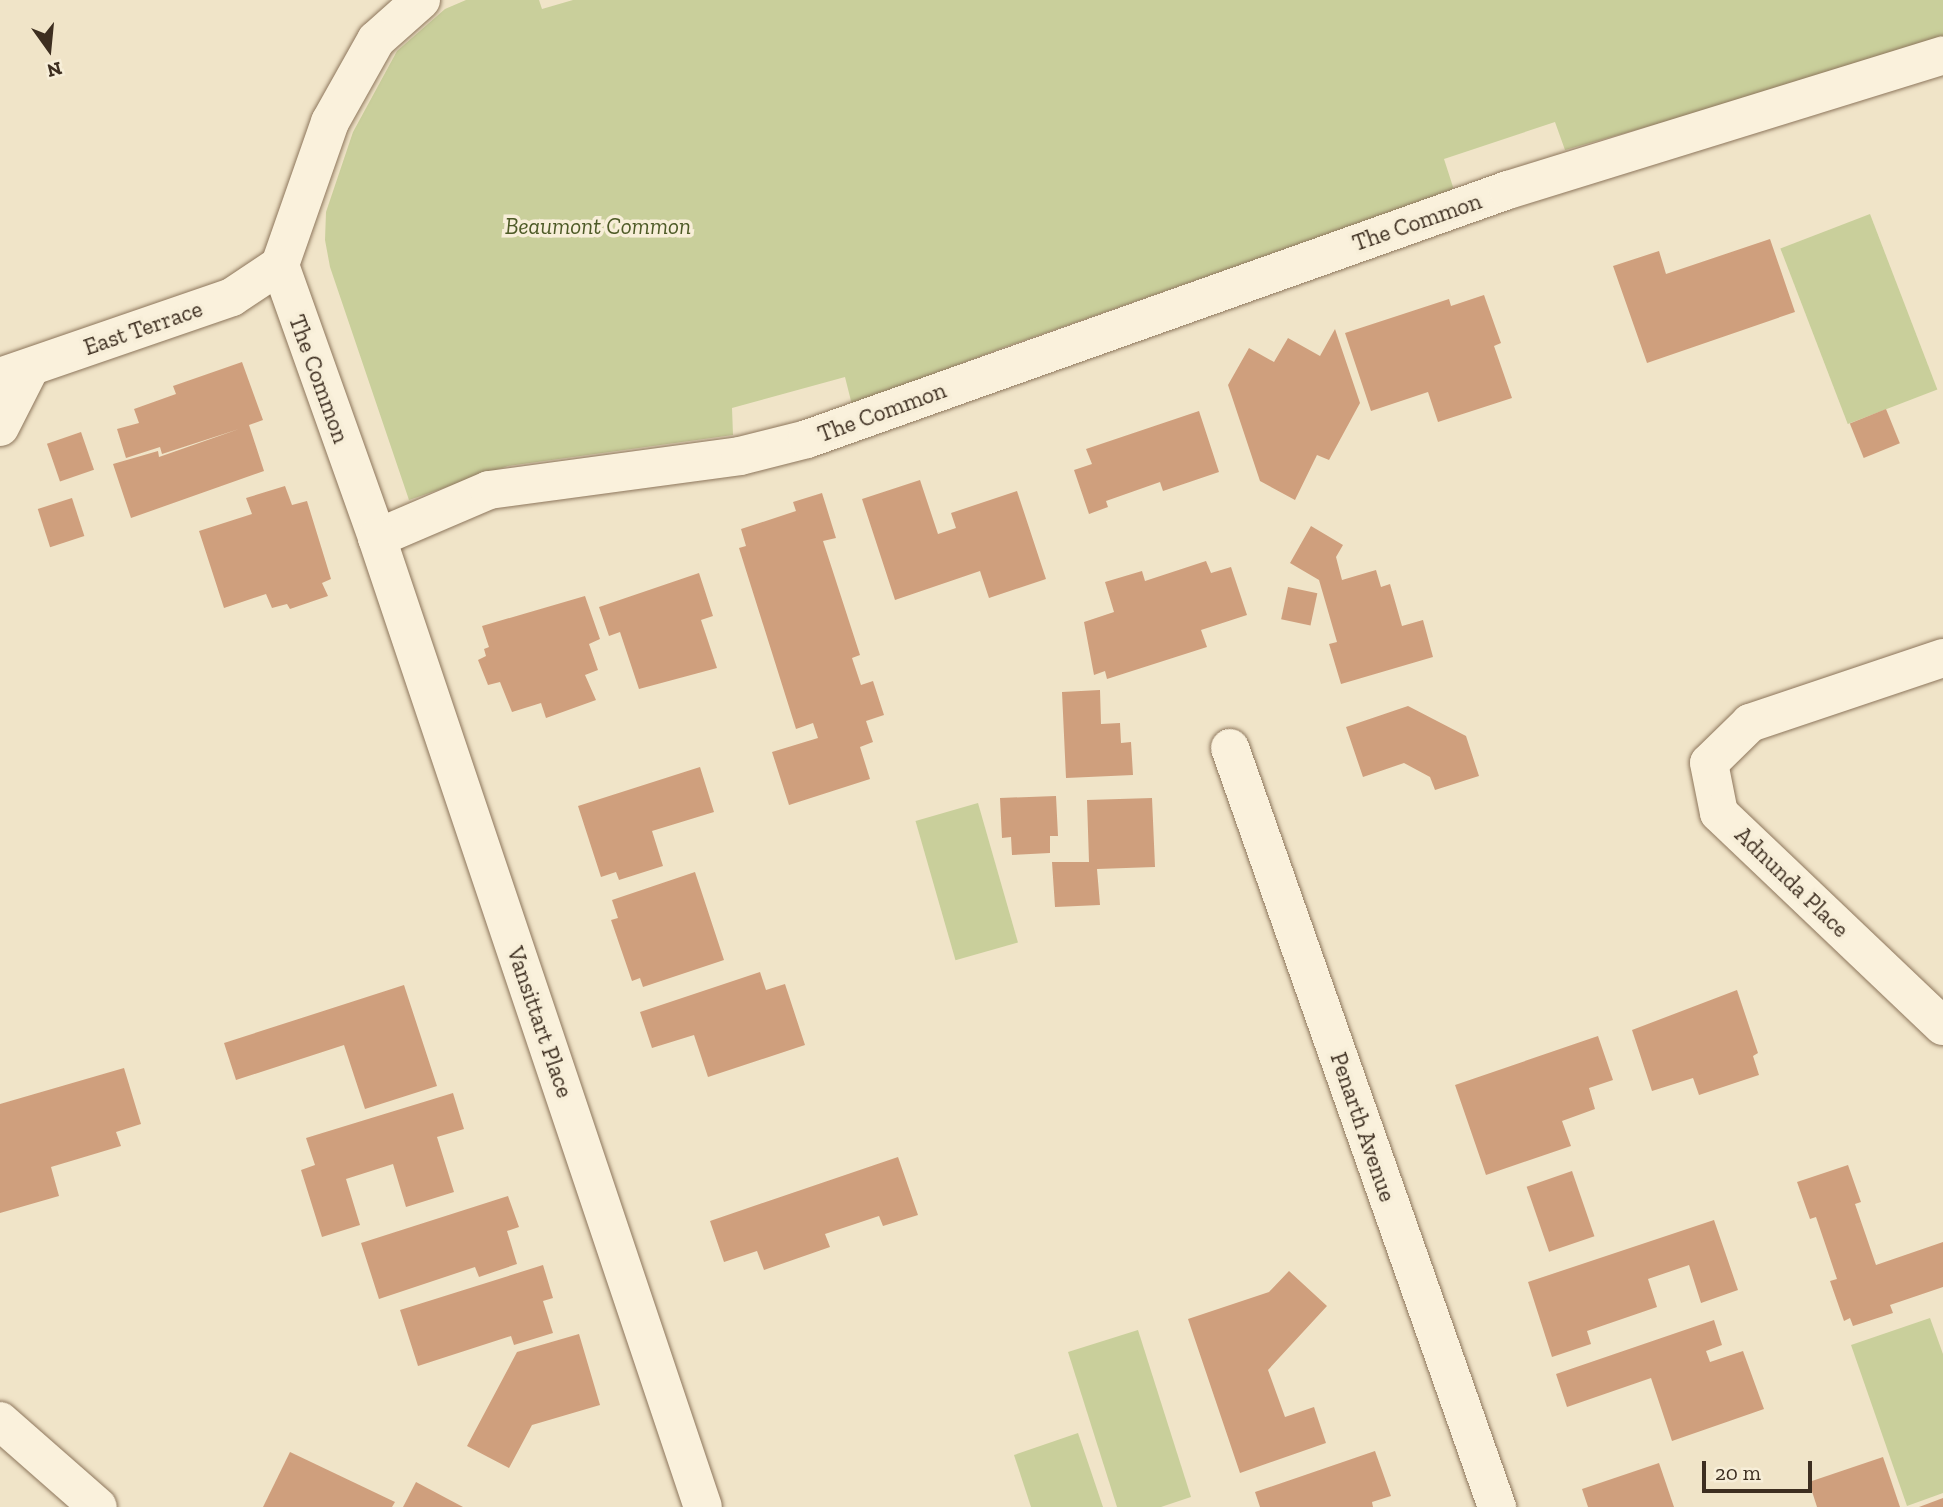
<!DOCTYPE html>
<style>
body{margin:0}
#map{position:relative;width:1943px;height:1507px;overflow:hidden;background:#f0e4c8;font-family:"Zilla Slab",serif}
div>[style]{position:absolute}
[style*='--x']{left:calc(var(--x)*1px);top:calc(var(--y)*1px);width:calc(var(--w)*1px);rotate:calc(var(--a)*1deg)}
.green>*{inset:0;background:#c9cf9b;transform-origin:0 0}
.building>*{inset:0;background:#cf9f7d;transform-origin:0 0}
.roads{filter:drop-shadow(0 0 2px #8d765c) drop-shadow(0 0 2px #8d765c)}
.minor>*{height:38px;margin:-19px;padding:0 19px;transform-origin:19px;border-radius:19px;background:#faf1dc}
span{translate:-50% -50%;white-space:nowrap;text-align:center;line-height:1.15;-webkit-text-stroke:7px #f7eed8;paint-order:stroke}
.street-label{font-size:23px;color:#3d2e20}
.park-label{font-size:23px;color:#4d5a26;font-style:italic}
.north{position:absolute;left:14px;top:14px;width:70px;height:70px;-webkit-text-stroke:5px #f7eed8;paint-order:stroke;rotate:165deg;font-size:19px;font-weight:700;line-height:28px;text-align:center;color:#3d2e20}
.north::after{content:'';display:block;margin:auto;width:24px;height:32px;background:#3d2e20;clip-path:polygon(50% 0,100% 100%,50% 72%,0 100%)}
.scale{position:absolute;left:1702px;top:1461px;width:110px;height:32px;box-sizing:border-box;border:4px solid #3d2e20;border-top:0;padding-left:9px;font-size:21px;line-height:24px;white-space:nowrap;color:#3d2e20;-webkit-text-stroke:5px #f7eed8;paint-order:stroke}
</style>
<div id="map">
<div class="green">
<i style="clip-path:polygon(466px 0,539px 0,542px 9px,573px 0,1943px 0,1943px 39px,1915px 51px,1565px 150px,1555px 122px,1444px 159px,1454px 190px,1005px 347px,852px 405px,845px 377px,732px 408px,733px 435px,508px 466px,409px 500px,330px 267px,325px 240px,326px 212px,353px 132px,397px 51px,445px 9px)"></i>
<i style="left:1870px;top:214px;width:188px;height:96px;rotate:69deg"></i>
<i style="left:978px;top:803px;width:145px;height:65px;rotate:74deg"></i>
<i style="clip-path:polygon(1930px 1318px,1943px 1354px,1943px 1493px,1907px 1506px,1851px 1345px)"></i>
<i style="clip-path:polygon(1138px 1330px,1191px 1497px,1161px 1507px,1117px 1507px,1068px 1352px)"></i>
<i style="clip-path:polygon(1078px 1433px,1103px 1507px,1031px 1507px,1014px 1455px)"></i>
</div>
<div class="building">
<i style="clip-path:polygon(1770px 239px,1795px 312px,1647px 363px,1613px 266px,1659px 251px,1666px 274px)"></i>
<i style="clip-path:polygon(1484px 295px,1501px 343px,1494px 346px,1512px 398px,1438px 422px,1428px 392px,1371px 411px,1345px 333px,1449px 299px,1451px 306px)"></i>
<i style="clip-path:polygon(1335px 329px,1360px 403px,1329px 460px,1317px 455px,1295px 500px,1260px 481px,1228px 385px,1249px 348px,1274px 362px,1288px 338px,1320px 356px)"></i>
<i style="clip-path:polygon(242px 362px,263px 420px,249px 425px,264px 471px,131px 518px,113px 464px,158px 451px,159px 457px,239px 429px,162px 454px,160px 447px,126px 458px,117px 429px,139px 423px,134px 409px,176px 394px,173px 386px)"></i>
<i style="left:1886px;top:409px;width:37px;height:39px;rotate:68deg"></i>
<i style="clip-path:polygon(1199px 411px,1219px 472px,1163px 491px,1160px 482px,1106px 501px,1108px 507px,1089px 514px,1074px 470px,1092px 464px,1086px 449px)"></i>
<i style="left:81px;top:432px;width:40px;height:36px;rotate:71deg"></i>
<i style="clip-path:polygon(920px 480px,938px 534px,956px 528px,951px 513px,1017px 491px,1046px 579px,989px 598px,980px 571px,895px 600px,862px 499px)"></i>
<i style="clip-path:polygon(285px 486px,292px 505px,307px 501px,331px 579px,322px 583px,328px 596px,290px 609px,287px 604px,272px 608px,266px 594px,224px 608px,199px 531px,252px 514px,246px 498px)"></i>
<i style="clip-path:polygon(822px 493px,836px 538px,823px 541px,860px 655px,852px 658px,861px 685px,873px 681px,884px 715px,866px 721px,873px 742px,860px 747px,870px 779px,789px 805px,772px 752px,818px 738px,813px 723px,796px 729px,739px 548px,746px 546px,741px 529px,796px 511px,793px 502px)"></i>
<i style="left:72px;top:498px;width:40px;height:36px;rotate:72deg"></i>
<i style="clip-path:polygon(1311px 526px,1343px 545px,1336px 557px,1342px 580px,1376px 570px,1381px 587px,1390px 584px,1402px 626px,1423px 620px,1433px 657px,1341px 684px,1329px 644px,1337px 642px,1319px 580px,1290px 563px)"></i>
<i style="clip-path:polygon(1206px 561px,1211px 573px,1231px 567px,1247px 615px,1201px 630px,1207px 647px,1107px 679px,1105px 671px,1094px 675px,1084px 622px,1114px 612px,1105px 582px,1142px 571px,1145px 581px)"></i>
<i style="clip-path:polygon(699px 573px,713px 616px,701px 620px,717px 668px,639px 689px,620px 632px,609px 636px,599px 607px)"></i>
<i style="left:1288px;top:587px;width:30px;height:33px;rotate:12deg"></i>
<i style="clip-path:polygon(585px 596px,600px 639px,589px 644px,598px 670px,585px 675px,596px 700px,546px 718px,541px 703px,512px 712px,500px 682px,488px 685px,478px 660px,486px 656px,484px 649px,489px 647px,482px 626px)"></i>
<i style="clip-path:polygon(1100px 690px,1101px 724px,1120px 723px,1121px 743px,1131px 742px,1133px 775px,1066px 778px,1062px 692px)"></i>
<i style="clip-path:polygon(1408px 706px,1466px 736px,1479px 776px,1435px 790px,1430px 777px,1404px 763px,1363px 777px,1346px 727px)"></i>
<i style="clip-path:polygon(700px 767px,714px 812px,652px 831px,663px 866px,619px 880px,616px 872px,601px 877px,578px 806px)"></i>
<i style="clip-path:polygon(1056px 796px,1058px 836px,1050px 836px,1050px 853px,1012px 855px,1011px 837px,1002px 838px,1000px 798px)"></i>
<i style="clip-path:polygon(1152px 798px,1155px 867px,1097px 869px,1100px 905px,1055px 907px,1052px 862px,1089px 862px,1087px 800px)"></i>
<i style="clip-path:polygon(695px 872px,724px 960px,643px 987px,640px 978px,632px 981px,611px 920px,618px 918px,612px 900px)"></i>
<i style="clip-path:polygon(760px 972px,766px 990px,785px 984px,805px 1045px,708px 1077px,694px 1035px,652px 1048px,640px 1012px)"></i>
<i style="clip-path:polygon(404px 985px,437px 1086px,365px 1109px,344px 1045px,236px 1080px,224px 1043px)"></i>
<i style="clip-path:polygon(1737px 990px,1758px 1053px,1753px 1056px,1759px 1075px,1699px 1095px,1693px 1078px,1652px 1091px,1632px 1030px)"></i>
<i style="clip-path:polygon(1598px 1036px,1613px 1080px,1589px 1088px,1595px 1109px,1562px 1121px,1571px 1146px,1486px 1175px,1455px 1085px)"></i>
<i style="clip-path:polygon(124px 1068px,141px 1124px,116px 1132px,121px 1146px,51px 1167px,59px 1196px,0 1213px,0 1104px)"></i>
<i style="clip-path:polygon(453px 1093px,464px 1129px,437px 1137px,454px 1192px,406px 1207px,393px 1164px,346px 1179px,360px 1225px,322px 1237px,301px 1170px,315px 1165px,306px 1138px)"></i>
<i style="clip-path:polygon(898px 1157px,918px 1215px,883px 1226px,879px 1216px,825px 1234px,830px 1247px,764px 1270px,757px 1251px,724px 1262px,710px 1221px)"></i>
<i style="clip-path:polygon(1848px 1165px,1861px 1202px,1855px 1204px,1876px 1265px,1943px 1242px,1943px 1287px,1890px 1305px,1893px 1313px,1853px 1326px,1850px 1318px,1844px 1321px,1830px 1281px,1837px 1279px,1816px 1217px,1810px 1219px,1797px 1182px)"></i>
<i style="left:1572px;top:1171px;width:69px;height:48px;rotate:71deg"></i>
<i style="clip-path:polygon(508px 1196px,519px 1227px,507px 1231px,517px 1264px,479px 1277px,475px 1267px,379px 1299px,361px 1243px)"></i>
<i style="clip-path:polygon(1714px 1220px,1738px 1290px,1701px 1303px,1689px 1265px,1648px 1279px,1657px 1307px,1587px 1331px,1591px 1344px,1552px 1357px,1528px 1282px)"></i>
<i style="clip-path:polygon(543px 1265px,553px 1298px,543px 1301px,553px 1333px,514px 1345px,511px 1336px,418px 1366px,400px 1310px)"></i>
<i style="clip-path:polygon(1289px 1271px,1327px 1306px,1268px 1370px,1285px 1417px,1314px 1407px,1326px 1443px,1240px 1473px,1188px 1319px,1269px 1292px)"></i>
<i style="clip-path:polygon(1714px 1320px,1722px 1345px,1706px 1351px,1710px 1362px,1743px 1351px,1764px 1409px,1672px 1441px,1651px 1378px,1567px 1407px,1556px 1374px)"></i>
<i style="clip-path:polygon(579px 1334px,600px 1405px,532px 1425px,509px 1468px,467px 1446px,517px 1352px)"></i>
<i style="clip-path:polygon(1375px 1451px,1391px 1496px,1372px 1502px,1373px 1507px,1260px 1507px,1255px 1492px)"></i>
<i style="clip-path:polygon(290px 1452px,395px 1502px,392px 1507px,263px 1507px)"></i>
<i style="clip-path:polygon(1883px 1457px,1900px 1507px,1817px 1507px,1809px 1482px)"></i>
<i style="clip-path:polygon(1659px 1463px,1674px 1507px,1588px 1507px,1582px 1489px)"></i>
<i style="clip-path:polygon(416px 1482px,463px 1507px,403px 1507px)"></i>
<i style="clip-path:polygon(1943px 1498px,1943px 1507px,1919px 1507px)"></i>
</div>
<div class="roads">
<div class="minor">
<i style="--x:421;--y:0;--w:60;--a:138.4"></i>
<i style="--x:376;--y:40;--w:94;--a:119.3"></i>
<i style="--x:330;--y:122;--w:151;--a:109.3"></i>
<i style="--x:280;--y:265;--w:290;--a:70.4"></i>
<i style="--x:377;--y:538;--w:122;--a:-23.2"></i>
<i style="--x:489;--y:490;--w:253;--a:-7.7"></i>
<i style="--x:740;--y:456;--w:69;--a:-14.2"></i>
<i style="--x:807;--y:439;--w:744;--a:-19.56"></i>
<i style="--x:1508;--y:190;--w:455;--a:-17.2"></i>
<i style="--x:0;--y:377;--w:245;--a:-19"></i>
<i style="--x:232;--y:297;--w:58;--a:-33.7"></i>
<i style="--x:0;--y:427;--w:66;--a:-63"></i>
<i style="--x:377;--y:538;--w:1022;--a:71.41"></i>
<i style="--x:1943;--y:658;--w:204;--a:161.4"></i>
<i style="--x:1750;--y:723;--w:57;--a:135.7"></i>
<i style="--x:1709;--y:763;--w:51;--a:78.7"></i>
<i style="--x:1719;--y:813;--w:309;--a:43.6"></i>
<i style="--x:1230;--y:748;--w:805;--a:70.62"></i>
<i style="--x:0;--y:1421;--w:130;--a:41.3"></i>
</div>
</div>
<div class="street-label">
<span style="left:1417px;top:222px;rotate:-19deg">The Common</span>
<span style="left:143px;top:328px;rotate:-19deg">East Terrace</span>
<span style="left:319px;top:379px;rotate:70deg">The Common</span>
<span style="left:882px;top:412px;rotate:-20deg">The Common</span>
<span style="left:1792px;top:882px;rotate:44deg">Adnunda Place</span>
<span style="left:540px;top:1022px;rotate:71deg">Vansittart Place</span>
<span style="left:1363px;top:1127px;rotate:71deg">Penarth Avenue</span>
</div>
<div class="park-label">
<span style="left:598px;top:226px">Beaumont Common</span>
</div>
<div class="north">N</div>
<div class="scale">20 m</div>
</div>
